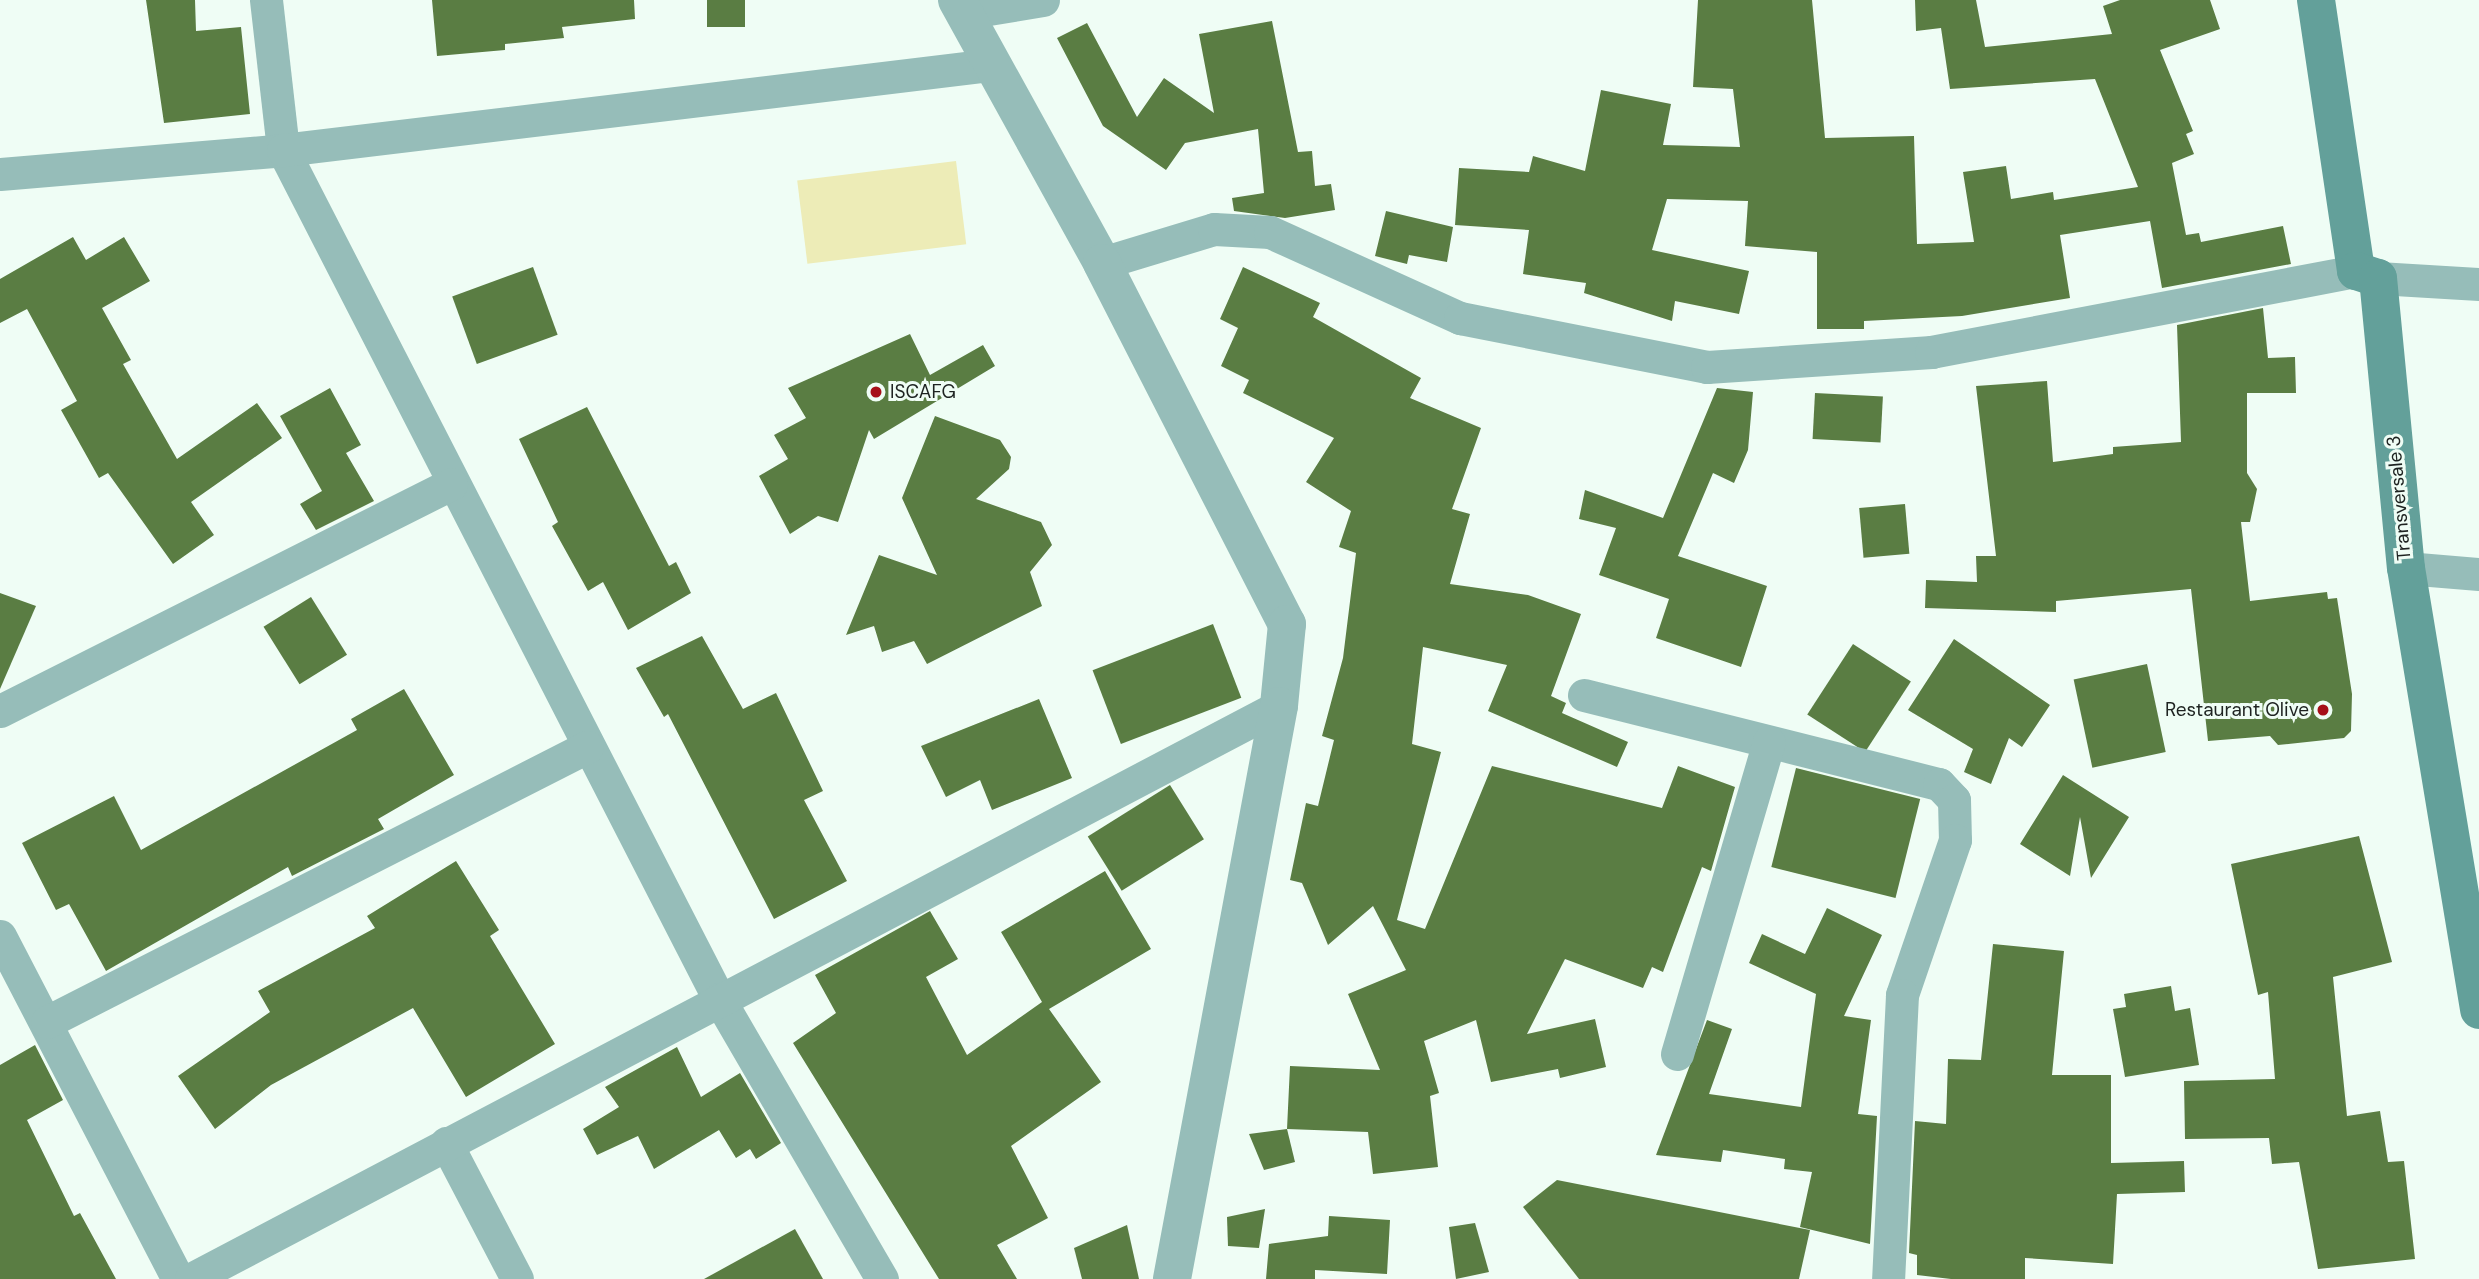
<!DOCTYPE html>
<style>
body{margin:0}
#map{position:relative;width:2479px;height:1279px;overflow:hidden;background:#effdf5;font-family:"DM Sans",sans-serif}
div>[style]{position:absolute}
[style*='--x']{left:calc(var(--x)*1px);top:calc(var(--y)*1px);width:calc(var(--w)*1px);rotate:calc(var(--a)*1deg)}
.green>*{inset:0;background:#edecb7;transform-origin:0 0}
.building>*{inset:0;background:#5a7d43;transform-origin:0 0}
.minor>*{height:33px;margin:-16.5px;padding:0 16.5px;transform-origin:16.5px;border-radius:16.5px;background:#96bdb9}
.tertiary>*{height:38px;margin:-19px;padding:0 19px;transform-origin:19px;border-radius:19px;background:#96bdb9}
.secondary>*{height:38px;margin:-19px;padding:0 19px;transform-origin:19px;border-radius:19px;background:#63a09a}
.dots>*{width:19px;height:19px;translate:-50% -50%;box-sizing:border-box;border:4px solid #effdf5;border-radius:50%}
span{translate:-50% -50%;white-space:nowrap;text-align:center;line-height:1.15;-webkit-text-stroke:6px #effdf5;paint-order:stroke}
.poi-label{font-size:19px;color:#1e2321}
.left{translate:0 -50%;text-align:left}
.right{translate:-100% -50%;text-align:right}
.street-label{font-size:19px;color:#1e2321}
</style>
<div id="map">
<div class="green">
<i style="left:956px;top:161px;width:84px;height:160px;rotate:83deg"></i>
</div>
<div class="building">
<i style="clip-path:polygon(146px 0,195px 0,196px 31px,241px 27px,250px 114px,164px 123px)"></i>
<i style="clip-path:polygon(432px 0,634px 0,635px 19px,562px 27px,564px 38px,505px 44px,505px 50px,437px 56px)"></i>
<i style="left:707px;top:0;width:38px;height:27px"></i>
<i style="clip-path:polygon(1698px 0,1812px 0,1825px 138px,1914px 136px,1917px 244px,1974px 242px,1963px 172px,2006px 166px,2011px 199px,2053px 192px,2054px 200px,2138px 187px,2095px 79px,1950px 89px,1941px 28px,1916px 31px,1915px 0,1976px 0,1985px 47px,2112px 34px,2103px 6px,2120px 0,2210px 0,2220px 29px,2160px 50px,2193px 131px,2186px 134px,2194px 154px,2172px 163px,2186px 235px,2199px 233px,2201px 242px,2283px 226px,2291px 264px,2162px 288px,2150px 221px,2060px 235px,2070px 298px,1962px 316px,1864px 321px,1864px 329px,1817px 329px,1817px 252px,1745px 246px,1748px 201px,1667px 199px,1652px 250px,1749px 271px,1739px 314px,1675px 301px,1672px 321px,1584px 293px,1586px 283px,1523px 274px,1529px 230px,1455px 225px,1459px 168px,1529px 172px,1533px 156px,1585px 171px,1601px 90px,1671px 104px,1663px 145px,1740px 147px,1733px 89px,1693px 87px)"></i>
<i style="clip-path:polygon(1272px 21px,1298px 152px,1312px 151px,1315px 186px,1331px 184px,1335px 210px,1285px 218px,1234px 211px,1232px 198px,1264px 193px,1258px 129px,1185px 143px,1166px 170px,1103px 126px,1057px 38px,1087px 23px,1137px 117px,1164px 78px,1214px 113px,1199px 34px)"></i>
<i style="clip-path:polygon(1386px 211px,1453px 227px,1447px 262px,1409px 255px,1407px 264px,1375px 256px)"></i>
<i style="clip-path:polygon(73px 237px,86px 260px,124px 237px,150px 281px,102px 308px,131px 360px,123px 364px,177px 459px,257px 403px,282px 438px,191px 502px,214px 535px,173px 564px,108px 473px,99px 478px,61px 410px,77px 401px,27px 309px,0 323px,0 279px)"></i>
<i style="left:533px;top:267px;width:72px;height:86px;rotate:70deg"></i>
<i style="clip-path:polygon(1243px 267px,1320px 303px,1313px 317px,1421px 378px,1410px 398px,1481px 428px,1452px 509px,1470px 514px,1450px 584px,1528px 595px,1581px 614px,1551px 696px,1566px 703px,1562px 713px,1628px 742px,1617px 767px,1488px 711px,1507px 665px,1423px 647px,1412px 744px,1441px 752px,1397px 920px,1425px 929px,1492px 766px,1662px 808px,1678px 766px,1735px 787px,1711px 871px,1702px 867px,1663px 972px,1652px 967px,1643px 988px,1565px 959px,1527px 1034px,1595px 1019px,1606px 1067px,1560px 1078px,1558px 1069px,1491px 1082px,1476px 1020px,1424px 1041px,1439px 1093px,1430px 1096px,1438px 1167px,1373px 1174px,1368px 1132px,1287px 1129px,1290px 1066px,1380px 1070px,1348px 994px,1406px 970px,1373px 906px,1328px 945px,1302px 883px,1290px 880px,1306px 803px,1318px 806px,1334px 740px,1322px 736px,1343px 658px,1356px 553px,1339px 547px,1351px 511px,1306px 482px,1334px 438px,1243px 393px,1249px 380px,1221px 366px,1238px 328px,1220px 319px)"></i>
<i style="clip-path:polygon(2263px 308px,2268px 358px,2295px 357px,2296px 393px,2247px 393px,2247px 473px,2257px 489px,2250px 522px,2241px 522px,2250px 601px,2327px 592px,2328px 599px,2337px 598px,2352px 694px,2351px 731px,2344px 738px,2278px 745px,2270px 736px,2208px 741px,2191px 589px,2056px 601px,2056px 612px,1925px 608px,1926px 580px,1977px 582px,1976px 556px,1996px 556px,1976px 386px,2047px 381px,2053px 462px,2113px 454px,2113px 447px,2181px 442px,2177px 325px)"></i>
<i style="clip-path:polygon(910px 334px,930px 375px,983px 345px,995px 366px,874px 439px,869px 430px,838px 522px,818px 516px,790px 534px,759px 476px,788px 459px,774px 435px,806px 418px,788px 388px)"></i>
<i style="clip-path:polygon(330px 388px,361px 445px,346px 453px,374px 501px,316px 530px,300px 504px,322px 491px,280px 416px)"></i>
<i style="clip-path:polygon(1717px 388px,1753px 392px,1748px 450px,1734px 483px,1713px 473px,1678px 556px,1767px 586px,1741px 667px,1656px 638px,1669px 599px,1599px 575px,1616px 528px,1579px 519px,1585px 490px,1663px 518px)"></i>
<i style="left:1815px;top:393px;width:68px;height:46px;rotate:3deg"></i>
<i style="clip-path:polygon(587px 407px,669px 566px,676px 562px,691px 593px,628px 630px,603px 582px,588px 591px,552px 526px,558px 522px,519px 439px)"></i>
<i style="clip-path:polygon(935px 416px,1000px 440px,1011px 457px,1009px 469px,976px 499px,1041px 522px,1052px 545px,1030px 572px,1042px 606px,927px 664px,914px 641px,882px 652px,874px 626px,846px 635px,879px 555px,937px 575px,902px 498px)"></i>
<i style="left:1905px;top:504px;width:50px;height:46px;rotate:85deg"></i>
<i style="clip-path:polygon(0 593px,36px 606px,0 689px)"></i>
<i style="left:311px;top:597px;width:68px;height:56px;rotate:58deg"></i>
<i style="left:1213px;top:624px;width:79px;height:129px;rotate:69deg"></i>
<i style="clip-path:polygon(702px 636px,743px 709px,776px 693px,823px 791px,804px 800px,847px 881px,774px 919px,668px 714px,664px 717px,636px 668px)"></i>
<i style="clip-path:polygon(1954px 639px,2050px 705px,2022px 747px,2009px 738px,1991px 784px,1964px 772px,1973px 749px,1908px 710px)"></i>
<i style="left:1853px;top:644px;width:69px;height:84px;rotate:33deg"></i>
<i style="left:2147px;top:664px;width:90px;height:75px;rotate:78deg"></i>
<i style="clip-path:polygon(404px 689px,454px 775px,378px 819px,384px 829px,292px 876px,288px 867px,106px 971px,69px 904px,56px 910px,22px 843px,114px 796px,141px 850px,357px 730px,351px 719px)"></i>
<i style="clip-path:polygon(1039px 699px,1072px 778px,992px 810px,980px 780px,946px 797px,921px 746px)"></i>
<i style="left:1796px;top:768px;width:128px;height:102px;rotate:14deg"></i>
<i style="clip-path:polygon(2063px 775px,2129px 817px,2091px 878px,2080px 817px,2070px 876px,2020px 844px)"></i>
<i style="left:1170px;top:785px;width:64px;height:97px;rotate:58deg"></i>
<i style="clip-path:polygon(2359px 836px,2392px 962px,2333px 977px,2347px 1116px,2380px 1111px,2388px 1162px,2404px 1161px,2415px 1259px,2318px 1269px,2299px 1162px,2272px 1164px,2269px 1138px,2185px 1139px,2184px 1081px,2275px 1079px,2268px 992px,2258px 995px,2231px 864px)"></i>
<i style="clip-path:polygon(456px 861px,499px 930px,490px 936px,555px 1044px,466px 1097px,413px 1008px,271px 1085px,215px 1129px,178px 1076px,270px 1012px,258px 991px,375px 928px,367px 916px)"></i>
<i style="clip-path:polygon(1105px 871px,1151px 949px,1049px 1009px,1101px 1082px,1011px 1146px,1048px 1218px,997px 1245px,1017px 1279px,939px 1279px,793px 1043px,836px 1013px,815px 975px,930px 911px,958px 959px,926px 977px,967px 1055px,1042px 1002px,1001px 932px)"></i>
<i style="clip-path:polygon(1827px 908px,1882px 935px,1844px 1016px,1871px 1020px,1858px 1114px,1877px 1116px,1870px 1244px,1800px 1227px,1812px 1172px,1784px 1169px,1785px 1159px,1723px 1150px,1721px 1162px,1656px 1155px,1707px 1020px,1732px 1029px,1709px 1094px,1801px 1107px,1816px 994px,1749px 963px,1762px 934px,1805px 954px)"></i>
<i style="clip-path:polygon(1993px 944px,2064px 951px,2052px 1075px,2111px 1075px,2111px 1163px,2184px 1161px,2185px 1192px,2117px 1194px,2113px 1264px,2025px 1258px,2025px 1279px,1951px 1279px,1917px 1275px,1917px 1255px,1909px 1253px,1915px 1121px,1946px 1124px,1948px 1059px,1981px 1060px)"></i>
<i style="clip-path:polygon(2171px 986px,2175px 1011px,2190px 1008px,2199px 1065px,2125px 1077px,2113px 1009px,2126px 1007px,2124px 994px)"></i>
<i style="clip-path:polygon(35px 1045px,63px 1100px,27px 1120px,74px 1216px,80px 1213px,116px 1279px,0 1279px,0 1065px)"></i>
<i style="clip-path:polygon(677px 1047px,701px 1097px,740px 1073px,781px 1143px,756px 1159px,750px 1149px,736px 1158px,719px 1130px,654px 1169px,638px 1136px,597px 1155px,583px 1129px,619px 1107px,605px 1087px)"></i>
<i style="clip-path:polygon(1287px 1129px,1295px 1162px,1264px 1170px,1249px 1134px)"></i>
<i style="clip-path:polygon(1557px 1180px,1810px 1230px,1799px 1279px,1579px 1279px,1523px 1207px)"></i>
<i style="clip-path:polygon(1265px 1209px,1259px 1248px,1228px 1246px,1227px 1217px)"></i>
<i style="clip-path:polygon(1329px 1216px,1390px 1220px,1387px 1274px,1315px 1270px,1315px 1279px,1266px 1279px,1269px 1244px,1328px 1236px)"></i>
<i style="clip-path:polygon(1475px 1223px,1489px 1272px,1456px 1279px,1449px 1227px)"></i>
<i style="clip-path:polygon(1127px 1225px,1139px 1279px,1082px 1279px,1074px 1248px)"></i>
<i style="clip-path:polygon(795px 1229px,823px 1279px,704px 1279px)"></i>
</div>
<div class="minor">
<i style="--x:266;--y:0;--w:151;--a:83.5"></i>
<i style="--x:283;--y:150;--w:954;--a:62.82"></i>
<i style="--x:719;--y:999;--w:324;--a:59.8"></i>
<i style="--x:964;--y:13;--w:80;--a:-9.3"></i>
<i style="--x:0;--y:174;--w:284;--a:-4.8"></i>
<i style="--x:283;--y:150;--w:713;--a:-6.85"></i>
<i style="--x:1102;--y:263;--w:117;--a:-16.9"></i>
<i style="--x:1214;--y:229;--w:56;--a:3.1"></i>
<i style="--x:1270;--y:232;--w:209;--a:24.4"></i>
<i style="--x:1460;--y:318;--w:252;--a:11.2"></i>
<i style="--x:1707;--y:367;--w:225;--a:-3.8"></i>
<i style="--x:1931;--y:352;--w:433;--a:-10.8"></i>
<i style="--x:2378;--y:278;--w:101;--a:3.4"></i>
<i style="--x:2406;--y:568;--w:73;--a:4.7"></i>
<i style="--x:1584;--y:695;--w:366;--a:14.1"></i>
<i style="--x:1939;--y:784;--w:22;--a:47"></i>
<i style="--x:1954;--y:800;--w:40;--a:88.6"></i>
<i style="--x:1955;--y:840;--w:164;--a:108.9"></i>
<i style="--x:1902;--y:995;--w:284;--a:92.8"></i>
<i style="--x:0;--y:711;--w:505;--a:-26.72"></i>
<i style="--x:0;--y:936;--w:386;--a:62.6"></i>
<i style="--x:47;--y:1022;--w:606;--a:-26.99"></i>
<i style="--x:1677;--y:1054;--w:325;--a:-73.6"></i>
<i style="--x:446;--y:1143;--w:153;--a:62.4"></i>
<i style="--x:191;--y:1279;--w:1230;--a:-27.77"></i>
</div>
<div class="tertiary">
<i style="--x:957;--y:0;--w:300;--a:61.1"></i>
<i style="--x:1102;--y:263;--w:406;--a:62.9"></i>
<i style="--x:1287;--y:624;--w:82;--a:95.6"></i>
<i style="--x:1279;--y:706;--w:583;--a:100.58"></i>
</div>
<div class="secondary">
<i style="--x:2316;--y:0;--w:274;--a:81.6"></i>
<i style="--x:2356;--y:271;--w:23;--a:18"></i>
<i style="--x:2378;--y:278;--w:291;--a:84.5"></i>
<i style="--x:2406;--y:568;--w:448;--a:80.6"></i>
</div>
<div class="dots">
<i style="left:876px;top:392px;background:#a60f18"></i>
<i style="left:2323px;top:710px;background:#a60f18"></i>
</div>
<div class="poi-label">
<span class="left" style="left:890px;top:392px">ISCAFG</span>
<span class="right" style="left:2309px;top:710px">Restaurant Olive</span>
</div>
<div class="street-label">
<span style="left:2399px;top:498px;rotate:-95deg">Transversale 3</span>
</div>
</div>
